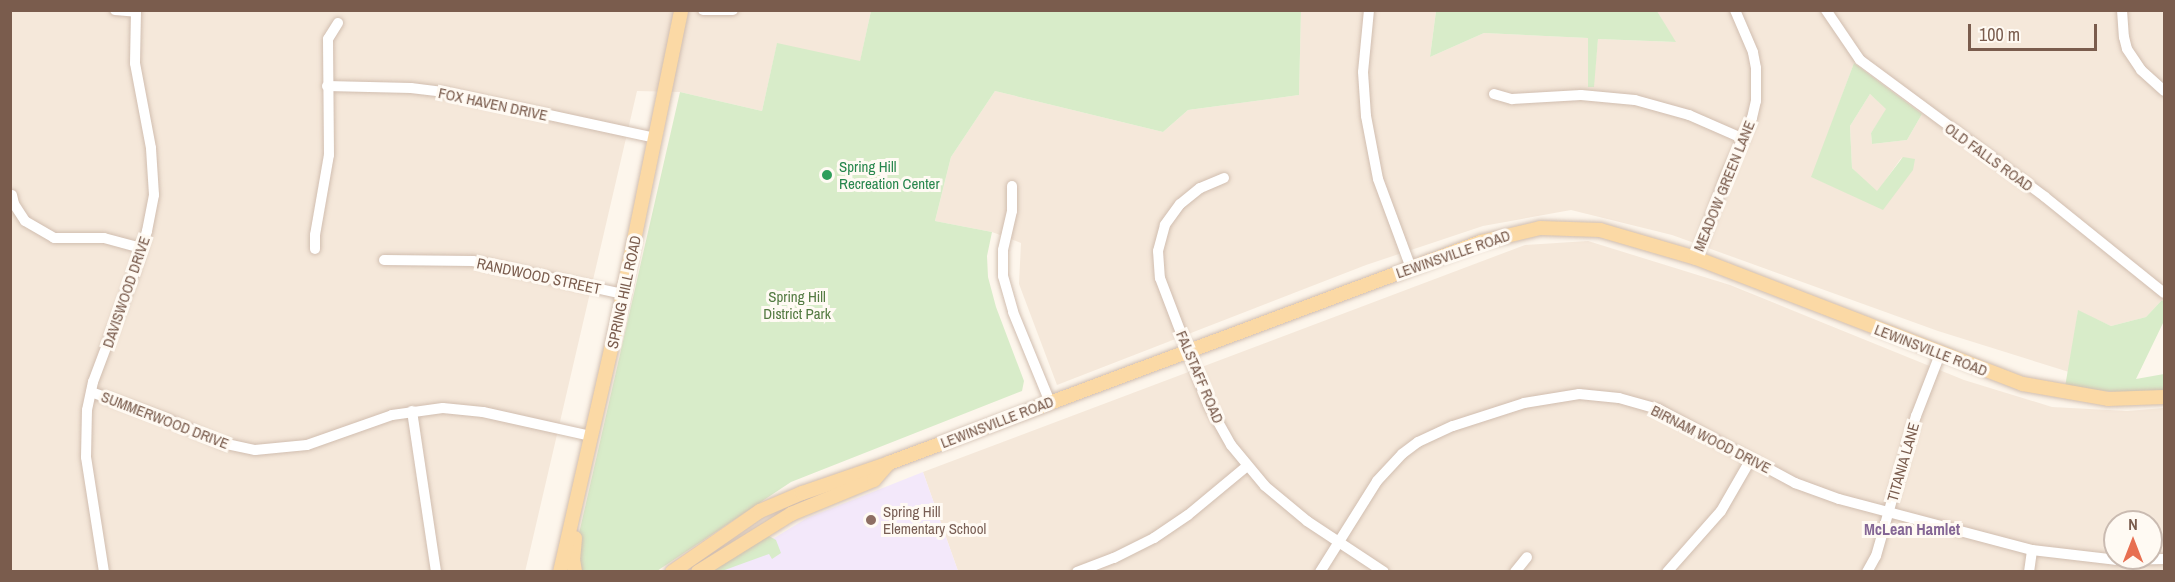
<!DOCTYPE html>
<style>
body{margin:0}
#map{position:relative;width:2175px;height:582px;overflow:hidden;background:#fdf6ec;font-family:"Archivo Narrow",sans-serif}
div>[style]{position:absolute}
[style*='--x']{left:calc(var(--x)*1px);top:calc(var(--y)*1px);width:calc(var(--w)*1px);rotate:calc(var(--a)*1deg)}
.residential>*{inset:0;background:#f5e8da}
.education>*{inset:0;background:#f3e8fa}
.green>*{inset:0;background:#d8ecc9}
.roads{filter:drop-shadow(0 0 2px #d1beb0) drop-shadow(0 0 2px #d1beb0)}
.minor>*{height:10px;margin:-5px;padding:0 5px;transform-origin:5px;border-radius:5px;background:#fff}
.major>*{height:14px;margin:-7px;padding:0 7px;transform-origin:7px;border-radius:7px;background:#fbd9a5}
.dots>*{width:16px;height:16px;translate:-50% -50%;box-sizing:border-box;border:3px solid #fffaf3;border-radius:50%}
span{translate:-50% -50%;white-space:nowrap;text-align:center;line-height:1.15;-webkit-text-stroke:6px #fffaf3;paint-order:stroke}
.street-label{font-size:15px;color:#7a5c4d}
.leisure-label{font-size:15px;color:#27864d}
.left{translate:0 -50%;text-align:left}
.park-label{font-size:15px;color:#537a41}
.education-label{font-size:15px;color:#785e54}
.neighbourhood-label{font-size:16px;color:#846695;font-weight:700}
.frame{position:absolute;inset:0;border:12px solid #7a5c4d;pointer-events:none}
.north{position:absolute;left:2103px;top:510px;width:60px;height:60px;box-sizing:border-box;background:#fffaf3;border:2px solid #cabbb1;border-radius:50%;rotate:0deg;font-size:16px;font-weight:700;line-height:24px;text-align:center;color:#7a5c4d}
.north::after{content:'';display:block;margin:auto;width:21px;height:27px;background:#e76f51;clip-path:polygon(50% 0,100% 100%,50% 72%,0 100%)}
.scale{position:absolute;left:1968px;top:24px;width:129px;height:27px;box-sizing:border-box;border:3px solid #7a5c4d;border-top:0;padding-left:8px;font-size:18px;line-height:21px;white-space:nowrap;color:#7a5c4d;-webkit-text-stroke:4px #fffaf3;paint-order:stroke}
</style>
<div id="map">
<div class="residential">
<i style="clip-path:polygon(10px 11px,871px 11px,860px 62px,777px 44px,762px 111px,680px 92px,637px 91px,525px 572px,11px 571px)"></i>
<i style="clip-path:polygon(evenodd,1301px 11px,1436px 11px,1430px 57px,1484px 33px,1589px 38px,1588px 86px,1593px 87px,1598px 39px,1675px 42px,1657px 11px,2164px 11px,2164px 302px,2162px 300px,2146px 317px,2111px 326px,2078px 311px,2069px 372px,1938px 331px,1672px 235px,1571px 210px,1483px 226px,1366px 265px,1057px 385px,1019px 284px,1021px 243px,992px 232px,935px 221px,951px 157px,995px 91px,1163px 132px,1188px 110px,1299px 95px,1301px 11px,1854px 63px,1922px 114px,1907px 140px,1872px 144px,1871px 133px,1887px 109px,1870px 94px,1850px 126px,1852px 168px,1877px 192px,1902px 157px,1883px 209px,1812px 177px,1854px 63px)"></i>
<i style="clip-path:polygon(evenodd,1588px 241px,1730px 285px,1964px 380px,2052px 407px,2127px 411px,2164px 408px,2164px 571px,958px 571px,923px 472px,1525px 245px,1588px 241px,2115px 522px,2151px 522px,2151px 558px,2115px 558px,2115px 522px)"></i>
</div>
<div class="education">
<i style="clip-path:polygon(923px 472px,958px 571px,719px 572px,807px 518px)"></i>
</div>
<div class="green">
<i style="clip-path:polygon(871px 11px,1301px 11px,1299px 95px,1188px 110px,1163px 132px,995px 91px,951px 157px,935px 221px,992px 232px,987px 256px,988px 277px,996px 307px,1024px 381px,1022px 391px,791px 482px,657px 571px,578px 572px,575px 551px,680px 92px,762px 111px,777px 43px,860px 61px)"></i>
<i style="clip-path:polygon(1436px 11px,1657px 11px,1676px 42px,1598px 39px,1594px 87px,1588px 87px,1588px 38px,1484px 33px,1430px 57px)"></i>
<i style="clip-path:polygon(1854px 63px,1922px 114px,1907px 140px,1872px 144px,1871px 133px,1886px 109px,1870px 94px,1850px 126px,1852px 168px,1877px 191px,1903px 157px,1915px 159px,1913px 170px,1883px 210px,1811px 177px)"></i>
<i style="clip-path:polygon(2162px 300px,2164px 302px,2164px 321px,2136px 379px,2164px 374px,2164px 390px,2126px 393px,2065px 387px,2078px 310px,2111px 326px,2146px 317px)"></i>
<i style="clip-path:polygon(759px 536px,769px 536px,776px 540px,781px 553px,772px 559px,769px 554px,722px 571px,707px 572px)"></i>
</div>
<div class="roads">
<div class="minor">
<i style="--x:115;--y:10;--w:21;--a:5"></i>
<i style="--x:703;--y:10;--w:30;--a:0"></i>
<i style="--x:1369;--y:10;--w:62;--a:95.5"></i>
<i style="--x:1363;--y:72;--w:44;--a:86.1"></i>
<i style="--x:1366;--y:116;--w:64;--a:79.2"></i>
<i style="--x:1378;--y:179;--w:95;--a:69.7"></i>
<i style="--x:1826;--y:10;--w:60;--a:55.8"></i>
<i style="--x:1860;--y:60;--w:230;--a:36.5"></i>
<i style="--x:2045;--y:197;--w:153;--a:38.9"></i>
<i style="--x:2122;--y:10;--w:27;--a:86"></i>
<i style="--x:2124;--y:37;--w:12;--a:76"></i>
<i style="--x:2127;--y:49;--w:25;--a:56"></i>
<i style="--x:2141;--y:70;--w:31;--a:42"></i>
<i style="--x:327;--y:86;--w:84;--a:1.4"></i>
<i style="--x:411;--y:88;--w:32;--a:7"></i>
<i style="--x:443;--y:92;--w:218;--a:12.2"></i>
<i style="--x:1494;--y:94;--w:19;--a:16"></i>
<i style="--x:1512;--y:99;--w:69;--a:-3.3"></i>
<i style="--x:1581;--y:95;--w:54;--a:5.3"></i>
<i style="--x:1635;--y:100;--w:56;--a:15.5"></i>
<i style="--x:1689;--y:115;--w:60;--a:23.6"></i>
<i style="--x:1224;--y:178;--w:26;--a:157"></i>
<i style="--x:1200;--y:188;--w:26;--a:141"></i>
<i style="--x:1180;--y:204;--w:26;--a:126"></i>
<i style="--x:1165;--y:225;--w:27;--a:105"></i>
<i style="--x:1158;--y:251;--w:27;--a:86"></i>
<i style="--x:1160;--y:278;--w:135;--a:69.1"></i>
<i style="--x:1208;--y:404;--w:47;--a:60.7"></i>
<i style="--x:1231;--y:445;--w:53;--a:50.3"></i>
<i style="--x:1265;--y:486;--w:55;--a:39.8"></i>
<i style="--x:1307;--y:521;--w:92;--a:33.5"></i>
<i style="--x:1012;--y:186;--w:25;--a:90"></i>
<i style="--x:1012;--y:211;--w:40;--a:103"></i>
<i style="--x:1003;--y:250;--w:26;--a:90"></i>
<i style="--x:1003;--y:276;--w:37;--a:74"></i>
<i style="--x:1013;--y:312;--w:97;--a:67.7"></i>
<i style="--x:12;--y:195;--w:9;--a:77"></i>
<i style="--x:14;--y:204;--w:20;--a:57"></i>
<i style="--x:25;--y:221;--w:34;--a:30"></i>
<i style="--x:54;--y:238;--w:50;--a:0"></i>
<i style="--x:104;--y:238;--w:39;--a:15"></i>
<i style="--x:315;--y:249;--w:14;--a:-90"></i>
<i style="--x:315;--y:235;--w:81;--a:-80.1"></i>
<i style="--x:329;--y:155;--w:116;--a:-90.5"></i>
<i style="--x:328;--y:39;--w:19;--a:-58"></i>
<i style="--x:1696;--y:258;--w:85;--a:-70.1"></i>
<i style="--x:1725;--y:178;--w:66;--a:-65.8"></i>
<i style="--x:1752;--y:118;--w:17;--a:-77"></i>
<i style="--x:1756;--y:101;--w:33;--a:-90"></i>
<i style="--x:1756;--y:68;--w:16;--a:-101"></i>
<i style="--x:1753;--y:52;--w:46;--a:-113.2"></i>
<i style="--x:384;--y:260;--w:89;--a:0.6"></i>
<i style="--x:473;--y:261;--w:154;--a:12.4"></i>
<i style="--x:91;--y:392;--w:81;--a:19.6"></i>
<i style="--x:167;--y:419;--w:60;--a:23.6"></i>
<i style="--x:222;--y:443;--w:34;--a:12"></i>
<i style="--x:255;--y:450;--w:52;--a:-5.5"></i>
<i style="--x:307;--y:445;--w:90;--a:-19.4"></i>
<i style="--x:392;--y:415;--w:51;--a:-7.8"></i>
<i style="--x:443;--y:408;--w:40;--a:5.7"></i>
<i style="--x:483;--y:412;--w:111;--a:12.5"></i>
<i style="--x:412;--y:411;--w:163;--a:81.5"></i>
<i style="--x:104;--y:572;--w:116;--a:-98.9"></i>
<i style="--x:86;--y:457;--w:47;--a:-88.8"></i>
<i style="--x:87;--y:410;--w:29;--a:-78"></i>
<i style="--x:93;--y:382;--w:116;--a:-69.4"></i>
<i style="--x:134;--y:273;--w:44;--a:-72.8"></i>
<i style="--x:147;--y:231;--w:37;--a:-79"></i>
<i style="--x:154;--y:195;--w:47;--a:-93.7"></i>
<i style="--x:151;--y:148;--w:86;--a:-100.7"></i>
<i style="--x:135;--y:63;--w:53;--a:-88.9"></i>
<i style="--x:1077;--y:572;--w:40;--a:-21"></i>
<i style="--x:1114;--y:558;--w:45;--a:-26.6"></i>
<i style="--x:1154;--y:538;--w:41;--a:-34.1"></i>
<i style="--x:1188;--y:515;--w:77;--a:-39.7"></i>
<i style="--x:1320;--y:572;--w:107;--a:-57.9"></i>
<i style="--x:1377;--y:481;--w:37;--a:-47"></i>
<i style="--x:1402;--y:454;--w:20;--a:-37"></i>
<i style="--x:1418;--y:442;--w:38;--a:-25"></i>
<i style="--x:1453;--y:426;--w:75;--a:-17.9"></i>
<i style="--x:1524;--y:403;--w:56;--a:-9.3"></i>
<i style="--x:1579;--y:394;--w:40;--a:5.7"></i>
<i style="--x:1619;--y:398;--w:41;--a:15.8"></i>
<i style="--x:1658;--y:409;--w:156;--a:28.4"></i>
<i style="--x:1795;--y:483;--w:47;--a:20"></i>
<i style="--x:1839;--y:499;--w:200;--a:14.8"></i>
<i style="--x:2032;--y:550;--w:86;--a:6.7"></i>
<i style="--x:2117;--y:560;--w:47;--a:-1.2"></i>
<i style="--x:1515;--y:572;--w:19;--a:-51"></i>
<i style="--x:1667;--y:572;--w:81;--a:-48.5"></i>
<i style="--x:1721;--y:511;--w:60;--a:-60"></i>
<i style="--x:1867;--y:572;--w:18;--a:-61"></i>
<i style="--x:1876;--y:556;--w:146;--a:-74.1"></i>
<i style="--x:1916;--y:416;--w:66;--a:-68.8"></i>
<i style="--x:2029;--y:572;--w:22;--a:-82"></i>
</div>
<div class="major">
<i style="--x:575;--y:538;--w:21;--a:95"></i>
<i style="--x:573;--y:559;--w:13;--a:81"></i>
<i style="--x:560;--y:572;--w:250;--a:-77.1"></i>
<i style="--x:616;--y:328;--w:325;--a:-78.4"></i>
<i style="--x:672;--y:572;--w:107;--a:-34.7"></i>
<i style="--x:760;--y:511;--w:46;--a:-23.2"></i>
<i style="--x:802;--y:493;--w:92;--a:-19"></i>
<i style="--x:889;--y:463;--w:632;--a:-20.47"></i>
<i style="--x:1481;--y:242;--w:61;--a:-13.3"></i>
<i style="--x:1540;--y:228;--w:60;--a:1.9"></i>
<i style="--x:1600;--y:230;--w:100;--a:16.3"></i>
<i style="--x:1696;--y:258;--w:350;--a:21.1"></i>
<i style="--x:2023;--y:384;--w:86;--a:10"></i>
<i style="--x:2108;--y:399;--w:56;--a:-2"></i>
<i style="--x:698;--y:572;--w:110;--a:-31.9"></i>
<i style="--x:791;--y:514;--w:90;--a:-22.3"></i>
<i style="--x:874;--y:480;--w:23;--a:-49"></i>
</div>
</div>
<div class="dots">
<i style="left:827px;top:175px;background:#2e9e5b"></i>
<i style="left:871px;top:520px;background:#8d6e63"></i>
</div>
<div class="street-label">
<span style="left:493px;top:104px;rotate:12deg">FOX HAVEN DRIVE</span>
<span style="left:1989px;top:157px;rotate:36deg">OLD FALLS ROAD</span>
<span style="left:1724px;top:186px;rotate:-68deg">MEADOW GREEN LANE</span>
<span style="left:1453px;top:254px;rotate:-19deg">LEWINSVILLE ROAD</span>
<span style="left:539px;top:276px;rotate:12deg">RANDWOOD STREET</span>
<span style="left:126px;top:292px;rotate:-71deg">DAVISWOOD DRIVE</span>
<span style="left:624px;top:292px;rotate:-78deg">SPRING HILL ROAD</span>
<span style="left:1931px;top:350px;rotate:21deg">LEWINSVILLE ROAD</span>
<span style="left:1200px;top:377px;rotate:67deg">FALSTAFF ROAD</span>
<span style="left:165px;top:420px;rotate:21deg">SUMMERWOOD DRIVE</span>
<span style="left:997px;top:422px;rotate:-21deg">LEWINSVILLE ROAD</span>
<span style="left:1711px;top:439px;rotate:27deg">BIRNAM WOOD DRIVE</span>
<span style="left:1903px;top:462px;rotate:-74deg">TITANIA LANE</span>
</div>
<div class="leisure-label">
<span class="left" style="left:839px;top:175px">Spring Hill<br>Recreation Center</span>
</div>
<div class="park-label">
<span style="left:797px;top:305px">Spring Hill<br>District Park</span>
</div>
<div class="education-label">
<span class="left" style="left:883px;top:520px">Spring Hill<br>Elementary School</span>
</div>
<div class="neighbourhood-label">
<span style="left:1912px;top:529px">McLean Hamlet</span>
</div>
<div class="frame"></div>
<div class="north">N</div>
<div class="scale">100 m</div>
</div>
